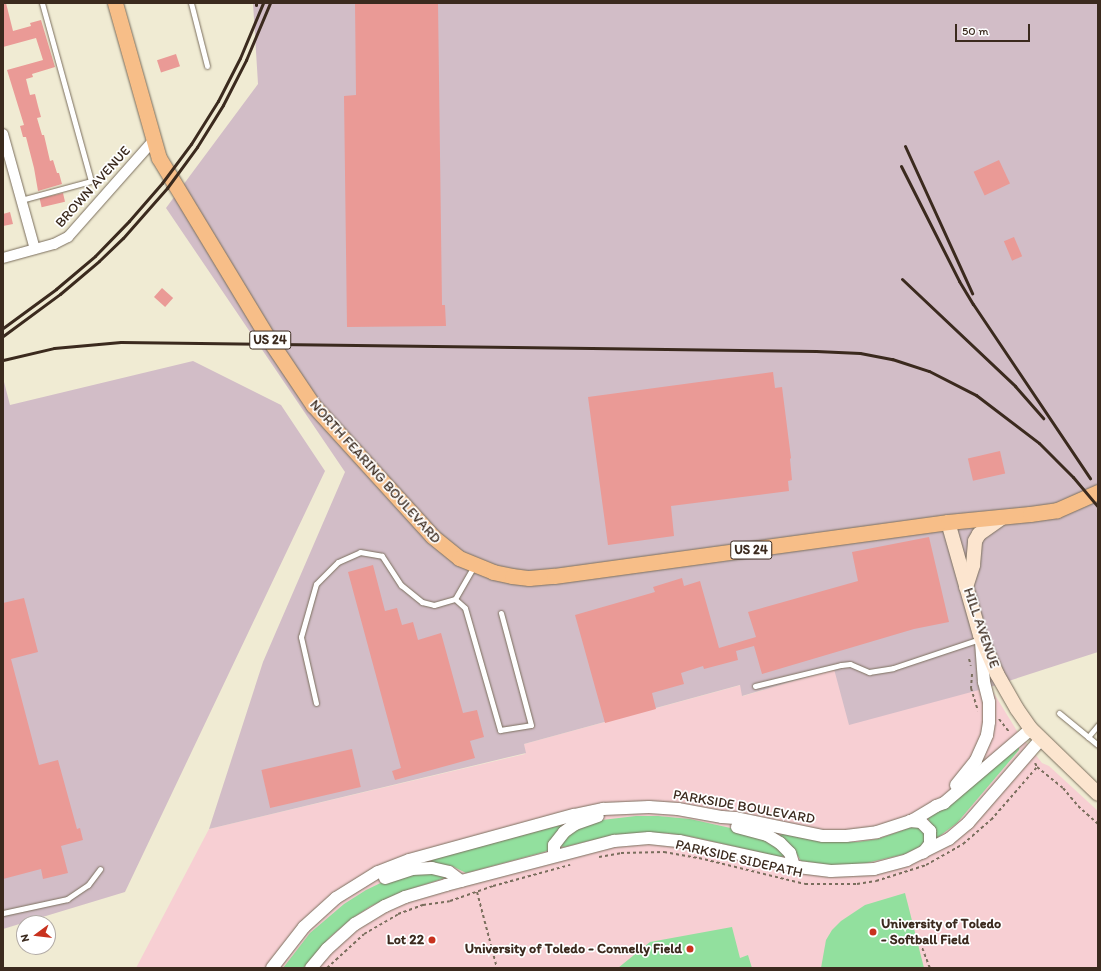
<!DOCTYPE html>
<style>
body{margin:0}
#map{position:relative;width:1101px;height:971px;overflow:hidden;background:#f0ebd3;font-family:Itim,sans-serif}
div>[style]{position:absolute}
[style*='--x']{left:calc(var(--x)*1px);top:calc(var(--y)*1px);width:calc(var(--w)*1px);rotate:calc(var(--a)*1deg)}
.built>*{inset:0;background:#f7cfd3}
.industrial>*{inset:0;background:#d2bdc7}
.green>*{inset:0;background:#92e09e}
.building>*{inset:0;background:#ea9a96;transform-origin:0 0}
.path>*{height:2px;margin-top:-1px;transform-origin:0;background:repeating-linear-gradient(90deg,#7a6e5d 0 3px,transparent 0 6px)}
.roads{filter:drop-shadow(0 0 1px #7a6e5d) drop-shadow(0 0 1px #7a6e5d)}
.service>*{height:5px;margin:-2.5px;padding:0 2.5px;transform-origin:2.5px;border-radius:2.5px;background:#fff}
.minor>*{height:10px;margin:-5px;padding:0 5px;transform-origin:5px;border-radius:5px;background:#fff}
.tertiary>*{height:12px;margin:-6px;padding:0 6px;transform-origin:6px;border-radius:6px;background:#fff}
.secondary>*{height:14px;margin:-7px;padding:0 7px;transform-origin:7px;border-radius:7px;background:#fce5cf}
.primary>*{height:15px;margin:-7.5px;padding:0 7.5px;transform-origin:7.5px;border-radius:7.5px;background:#f7be88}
.rail>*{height:3px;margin:-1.5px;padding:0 1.5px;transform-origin:1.5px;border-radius:1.5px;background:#3b2a1e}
.dots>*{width:11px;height:11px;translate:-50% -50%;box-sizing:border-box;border:2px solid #fff;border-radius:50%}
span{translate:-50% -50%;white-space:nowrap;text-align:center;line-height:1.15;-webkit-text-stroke:3.5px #fff;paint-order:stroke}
.shield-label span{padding:1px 3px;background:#fff;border:1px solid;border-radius:3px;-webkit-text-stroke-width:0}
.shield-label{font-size:13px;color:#3b2a1e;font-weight:700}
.street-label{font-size:14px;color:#3b2a1e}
.poi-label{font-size:14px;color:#3b2a1e;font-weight:700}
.left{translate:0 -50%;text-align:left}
.right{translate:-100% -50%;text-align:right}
.frame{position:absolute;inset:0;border:4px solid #3b2a1e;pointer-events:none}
.north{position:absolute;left:16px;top:915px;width:40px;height:40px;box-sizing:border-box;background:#fff;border:1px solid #b1aaa5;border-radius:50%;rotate:255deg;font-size:11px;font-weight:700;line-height:16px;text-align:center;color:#3b2a1e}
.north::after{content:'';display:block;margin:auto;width:14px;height:18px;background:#c8321e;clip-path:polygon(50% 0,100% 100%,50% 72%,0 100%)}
.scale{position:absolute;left:955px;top:24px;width:75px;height:18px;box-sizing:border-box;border:2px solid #3b2a1e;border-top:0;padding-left:5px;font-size:12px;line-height:14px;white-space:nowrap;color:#3b2a1e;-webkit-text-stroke:3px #fff;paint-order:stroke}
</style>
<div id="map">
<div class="built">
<i style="clip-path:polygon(834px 669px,990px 687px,1017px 731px,1042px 763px,1049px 766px,1098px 811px,1098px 968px,136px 968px,209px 829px,525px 754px,524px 744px,741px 685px,743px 696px)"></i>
</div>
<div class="industrial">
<i style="clip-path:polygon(253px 3px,1098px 3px,1098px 652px,990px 687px,849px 725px,834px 669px,742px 696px,740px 685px,524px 744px,526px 753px,209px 829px,263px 662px,345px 472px,166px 208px,258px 84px)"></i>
<i style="clip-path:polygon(193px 361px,281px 405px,325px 471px,125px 892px,3px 929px,3px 378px,10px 405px)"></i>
</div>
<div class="green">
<i style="clip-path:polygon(1019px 746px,1019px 750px,957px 823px,937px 838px,928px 818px)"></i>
<i style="clip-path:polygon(636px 816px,658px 816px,690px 819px,744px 831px,770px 840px,785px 856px,780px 857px,693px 837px,666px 833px,613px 835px,564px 847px,560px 846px,568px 832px,602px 820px)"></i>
<i style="clip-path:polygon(561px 825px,562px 826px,549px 850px,544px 852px,466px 873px,452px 866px,431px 863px,432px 859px)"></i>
<i style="clip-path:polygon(919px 826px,926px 836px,923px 845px,905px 854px,858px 865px,831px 865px,801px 861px,795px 851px,780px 837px,780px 835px,783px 834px,822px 842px,857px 842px,878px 839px,912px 827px)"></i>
<i style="clip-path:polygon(422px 872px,445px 876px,445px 878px,401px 892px,371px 906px,351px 919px,330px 937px,303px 968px,283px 968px,310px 933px,344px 904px,366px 890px,391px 878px)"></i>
<i style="clip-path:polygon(905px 893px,924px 968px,821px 968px,826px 940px,832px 930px,841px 921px,865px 905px)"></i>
<i style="clip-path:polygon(732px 927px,740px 958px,748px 955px,752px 968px,618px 968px,650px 942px)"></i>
</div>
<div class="building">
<i style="clip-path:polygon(6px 3px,13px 31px,31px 26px,30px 23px,41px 20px,55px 67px,32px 74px,33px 77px,26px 79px,30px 95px,35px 94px,38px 106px,41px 117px,37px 118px,42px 135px,44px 135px,50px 161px,53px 160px,57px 173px,59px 173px,62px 184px,38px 191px,34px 168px,26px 137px,23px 137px,20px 126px,24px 125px,7px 70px,43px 60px,36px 38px,3px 47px,3px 4px)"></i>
<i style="clip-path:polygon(355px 3px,438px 3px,442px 305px,445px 305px,446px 326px,347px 327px,344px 96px,356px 95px)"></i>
<i style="left:176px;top:54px;width:13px;height:20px;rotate:72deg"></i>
<i style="left:999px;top:160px;width:26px;height:28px;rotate:65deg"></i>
<i style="left:63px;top:193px;width:9px;height:24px;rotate:77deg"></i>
<i style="clip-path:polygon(10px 212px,13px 224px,3px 226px,3px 214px)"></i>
<i style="left:1014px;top:237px;width:21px;height:11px;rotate:67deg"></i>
<i style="left:162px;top:288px;width:15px;height:12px;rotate:42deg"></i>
<i style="clip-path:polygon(773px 372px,775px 388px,782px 387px,791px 458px,790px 459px,792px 480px,788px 481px,789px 491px,671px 506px,674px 536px,608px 545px,588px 397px)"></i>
<i style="left:1000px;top:451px;width:23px;height:33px;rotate:77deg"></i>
<i style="clip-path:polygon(929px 537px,949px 622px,914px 629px,762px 674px,754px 646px,736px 651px,738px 660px,704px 669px,703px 666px,681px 673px,684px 684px,652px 693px,656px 709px,605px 723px,575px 615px,655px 592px,653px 587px,682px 578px,684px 586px,700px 581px,719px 648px,756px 637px,748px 612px,858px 581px,852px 552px)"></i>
<i style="clip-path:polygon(373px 565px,385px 611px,397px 608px,402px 625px,413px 622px,418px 640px,441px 633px,463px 713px,477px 710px,484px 737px,470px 741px,475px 758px,395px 780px,392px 771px,401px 768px,348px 572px)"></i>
<i style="clip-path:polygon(24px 598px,38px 652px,11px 659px,39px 765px,58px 760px,77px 829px,80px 828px,83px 840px,61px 846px,68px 873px,43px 879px,41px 869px,3px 879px,3px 603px)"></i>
<i style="left:352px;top:749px;width:39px;height:93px;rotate:77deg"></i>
</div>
<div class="path">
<i style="--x:969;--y:659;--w:7;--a:74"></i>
<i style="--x:972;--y:674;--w:14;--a:94"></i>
<i style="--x:971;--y:688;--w:24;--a:73"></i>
<i style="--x:999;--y:719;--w:18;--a:52"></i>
<i style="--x:1035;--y:763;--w:4;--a:63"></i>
<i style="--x:1037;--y:767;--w:33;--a:39"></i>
<i style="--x:1063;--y:788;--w:23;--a:50"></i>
<i style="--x:1078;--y:806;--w:27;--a:42"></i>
<i style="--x:599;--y:857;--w:22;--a:-10"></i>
<i style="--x:621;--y:853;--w:43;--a:-1.3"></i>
<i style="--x:664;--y:852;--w:36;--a:10"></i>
<i style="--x:699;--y:858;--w:109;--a:13.8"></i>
<i style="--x:805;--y:884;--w:52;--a:0"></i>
<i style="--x:857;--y:884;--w:19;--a:-9"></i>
<i style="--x:876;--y:881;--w:52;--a:-17.7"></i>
<i style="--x:926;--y:865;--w:43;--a:-29.6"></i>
<i style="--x:963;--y:844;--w:37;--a:-41"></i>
<i style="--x:991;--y:820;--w:70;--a:-49"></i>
<i style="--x:477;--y:892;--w:79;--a:75.3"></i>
<i style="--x:918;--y:937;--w:33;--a:69"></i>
<i style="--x:327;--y:968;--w:50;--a:-42.6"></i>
<i style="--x:364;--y:934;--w:39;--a:-30"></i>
<i style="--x:398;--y:914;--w:27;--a:-20"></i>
<i style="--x:423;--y:905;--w:27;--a:-8"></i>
<i style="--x:450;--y:901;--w:46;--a:-19.2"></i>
<i style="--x:493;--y:886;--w:80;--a:-15.3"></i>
</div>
<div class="roads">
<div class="service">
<i style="--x:191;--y:3;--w:65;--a:75.7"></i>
<i style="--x:21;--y:200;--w:73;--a:-15.2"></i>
<i style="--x:91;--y:181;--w:185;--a:-105.4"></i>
<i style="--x:455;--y:599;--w:13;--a:42"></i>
<i style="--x:465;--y:608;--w:127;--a:74"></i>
<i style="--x:500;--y:730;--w:31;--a:-9"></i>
<i style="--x:531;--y:725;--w:116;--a:-105"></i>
<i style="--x:755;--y:686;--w:89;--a:-13.7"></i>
<i style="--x:841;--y:665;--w:9;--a:-6"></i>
<i style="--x:850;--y:664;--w:21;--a:23"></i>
<i style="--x:869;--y:672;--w:24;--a:-9"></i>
<i style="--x:893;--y:668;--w:92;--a:-18.4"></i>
<i style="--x:316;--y:703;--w:68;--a:-102.8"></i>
<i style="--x:301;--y:637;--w:55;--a:-74.2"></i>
<i style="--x:316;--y:584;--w:31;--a:-45"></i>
<i style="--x:338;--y:562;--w:24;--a:-24"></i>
<i style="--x:360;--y:552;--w:22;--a:10"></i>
<i style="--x:382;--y:556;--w:35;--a:57"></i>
<i style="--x:401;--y:585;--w:27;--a:39"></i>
<i style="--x:422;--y:602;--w:12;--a:14"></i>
<i style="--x:434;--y:605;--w:22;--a:-16"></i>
<i style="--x:455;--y:599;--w:38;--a:-60"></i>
<i style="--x:1059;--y:713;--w:50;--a:39.4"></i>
<i style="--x:1088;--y:737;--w:16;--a:-50"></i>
<i style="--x:3;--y:913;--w:66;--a:-12.3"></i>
<i style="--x:67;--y:899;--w:25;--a:-34"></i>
<i style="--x:88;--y:885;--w:20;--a:-53"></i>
</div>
<div class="minor">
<i style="--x:3;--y:134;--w:119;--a:74.5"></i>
<i style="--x:3;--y:258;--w:53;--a:-15.4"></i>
<i style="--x:54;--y:244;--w:16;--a:-27"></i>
<i style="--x:68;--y:237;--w:128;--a:-48.5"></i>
</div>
<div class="tertiary">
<i style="--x:956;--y:785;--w:32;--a:-51"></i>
<i style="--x:976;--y:760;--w:27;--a:-66"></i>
<i style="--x:987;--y:735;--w:13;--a:-81"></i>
<i style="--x:989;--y:722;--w:20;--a:-90"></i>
<i style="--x:989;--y:702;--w:21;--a:-104"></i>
<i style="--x:984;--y:682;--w:40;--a:-94.3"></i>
<i style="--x:910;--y:821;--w:11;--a:5"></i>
<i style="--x:921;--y:822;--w:13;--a:45"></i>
<i style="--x:930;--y:831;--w:13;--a:90"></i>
<i style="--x:930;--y:844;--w:11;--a:128"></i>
<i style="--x:737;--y:827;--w:31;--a:15"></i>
<i style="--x:767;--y:835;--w:15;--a:32"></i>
<i style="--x:780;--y:843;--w:14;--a:45"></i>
<i style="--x:790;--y:853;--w:14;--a:73"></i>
<i style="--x:554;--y:856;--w:11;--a:-90"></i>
<i style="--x:554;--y:845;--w:16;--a:-52"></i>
<i style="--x:564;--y:832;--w:14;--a:-36"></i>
<i style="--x:575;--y:824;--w:24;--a:-19"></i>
<i style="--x:385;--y:878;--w:28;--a:-18"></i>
<i style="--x:412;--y:869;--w:20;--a:-3"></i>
<i style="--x:432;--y:868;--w:17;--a:13"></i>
<i style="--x:449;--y:872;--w:15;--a:37"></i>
<i style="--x:272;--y:968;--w:52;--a:-52"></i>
<i style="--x:304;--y:927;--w:43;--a:-42.2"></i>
<i style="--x:336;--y:898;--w:49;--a:-31.8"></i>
<i style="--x:378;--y:872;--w:33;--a:-21"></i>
<i style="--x:409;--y:860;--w:171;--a:-15.3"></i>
<i style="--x:574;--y:815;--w:30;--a:-12"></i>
<i style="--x:603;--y:809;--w:46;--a:-2.5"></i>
<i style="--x:649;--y:807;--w:29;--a:4"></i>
<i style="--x:678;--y:809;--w:45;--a:10.3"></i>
<i style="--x:722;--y:817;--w:13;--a:4"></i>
<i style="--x:735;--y:818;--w:90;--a:11.6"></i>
<i style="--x:823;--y:836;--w:23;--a:0"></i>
<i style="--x:846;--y:836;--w:31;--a:-7"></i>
<i style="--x:877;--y:832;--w:38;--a:-18"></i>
<i style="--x:913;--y:820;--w:27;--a:-31"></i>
<i style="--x:936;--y:806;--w:9;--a:-21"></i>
<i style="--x:944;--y:803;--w:114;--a:-40.4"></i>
<i style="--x:311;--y:968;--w:25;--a:-50"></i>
<i style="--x:327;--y:949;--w:38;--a:-42"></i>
<i style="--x:355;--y:924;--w:35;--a:-31"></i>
<i style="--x:385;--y:906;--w:22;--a:-24"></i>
<i style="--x:405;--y:897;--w:43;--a:-16.3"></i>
<i style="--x:446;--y:885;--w:174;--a:-14.7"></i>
<i style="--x:614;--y:841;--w:35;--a:-5"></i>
<i style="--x:649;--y:838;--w:31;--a:6"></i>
<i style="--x:680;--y:841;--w:121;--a:12.4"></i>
<i style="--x:798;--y:867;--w:33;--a:7"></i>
<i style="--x:831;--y:871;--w:43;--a:-2.7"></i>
<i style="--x:874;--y:869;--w:34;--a:-15"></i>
<i style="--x:907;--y:860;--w:47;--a:-26.6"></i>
<i style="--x:949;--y:839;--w:25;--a:-40"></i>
<i style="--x:968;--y:823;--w:111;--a:-49"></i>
</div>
<div class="secondary">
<i style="--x:948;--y:522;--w:117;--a:74.2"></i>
<i style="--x:980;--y:635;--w:43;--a:66.4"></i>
<i style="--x:997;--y:674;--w:40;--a:60.3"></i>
<i style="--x:1017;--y:709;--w:24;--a:55"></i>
<i style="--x:1031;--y:729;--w:93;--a:44.1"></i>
<i style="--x:966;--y:587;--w:23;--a:-72"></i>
<i style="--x:973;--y:565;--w:24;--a:-85"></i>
<i style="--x:975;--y:541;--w:8;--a:-60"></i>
<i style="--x:979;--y:534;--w:29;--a:-35"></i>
</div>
<div class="primary">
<i style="--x:115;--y:3;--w:161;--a:74.2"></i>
<i style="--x:159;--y:158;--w:210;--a:58.8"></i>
<i style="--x:268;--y:338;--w:81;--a:56.1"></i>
<i style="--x:313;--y:405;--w:177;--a:47.7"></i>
<i style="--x:432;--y:536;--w:35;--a:39"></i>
<i style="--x:459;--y:558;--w:37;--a:22"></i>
<i style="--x:493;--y:572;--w:19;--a:12"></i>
<i style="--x:512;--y:576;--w:17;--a:7"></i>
<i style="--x:529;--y:578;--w:25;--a:-5"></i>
<i style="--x:554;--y:576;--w:398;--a:-7.8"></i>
<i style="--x:948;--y:522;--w:82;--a:-5.6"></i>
<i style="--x:1030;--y:514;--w:27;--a:-8"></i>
<i style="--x:1057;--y:510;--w:45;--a:-23.7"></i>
</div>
</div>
<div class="rail">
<i style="--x:256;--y:5;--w:2;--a:-90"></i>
<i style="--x:905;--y:146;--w:162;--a:65.5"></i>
<i style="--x:901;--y:166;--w:129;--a:63.2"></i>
<i style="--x:959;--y:281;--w:27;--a:59"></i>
<i style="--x:973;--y:304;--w:210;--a:56.1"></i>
<i style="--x:902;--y:279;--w:156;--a:43.4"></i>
<i style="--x:1015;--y:386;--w:43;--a:48.8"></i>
<i style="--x:3;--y:328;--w:66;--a:-36.3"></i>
<i style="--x:56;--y:289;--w:51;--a:-40.2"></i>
<i style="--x:95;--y:256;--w:49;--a:-45.8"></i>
<i style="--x:129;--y:221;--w:50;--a:-49"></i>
<i style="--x:162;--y:183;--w:49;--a:-53.4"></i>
<i style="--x:191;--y:144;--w:51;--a:-57.9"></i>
<i style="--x:218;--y:101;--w:48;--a:-62.9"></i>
<i style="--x:240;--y:58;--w:60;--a:-67.3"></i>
<i style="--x:3;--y:336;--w:71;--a:-36.4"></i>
<i style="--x:60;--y:294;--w:51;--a:-40.2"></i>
<i style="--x:99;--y:261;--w:33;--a:-44"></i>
<i style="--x:123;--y:238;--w:67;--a:-48.7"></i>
<i style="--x:167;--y:188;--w:51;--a:-53.8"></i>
<i style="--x:197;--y:147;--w:49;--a:-58.2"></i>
<i style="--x:223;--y:105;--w:51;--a:-62.9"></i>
<i style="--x:246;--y:60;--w:62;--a:-67.2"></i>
<i style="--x:3;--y:360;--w:52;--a:-13.2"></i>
<i style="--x:54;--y:348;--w:67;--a:-5.1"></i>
<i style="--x:121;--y:342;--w:695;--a:0.74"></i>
<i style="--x:816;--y:351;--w:44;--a:2.6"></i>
<i style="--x:860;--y:353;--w:33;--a:11"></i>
<i style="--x:892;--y:359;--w:39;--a:18"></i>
<i style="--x:929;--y:371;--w:53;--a:27.1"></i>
<i style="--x:976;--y:395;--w:79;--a:37.3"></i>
<i style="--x:1039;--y:443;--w:48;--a:45"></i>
<i style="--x:1073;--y:477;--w:39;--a:50"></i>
</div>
<div class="dots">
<i style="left:873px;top:932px;background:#c8321e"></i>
<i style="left:432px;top:940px;background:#c8321e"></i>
<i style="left:690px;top:949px;background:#c8321e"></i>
</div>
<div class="shield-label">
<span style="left:270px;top:340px">US 24</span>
<span style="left:751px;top:550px">US 24</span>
</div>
<div class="street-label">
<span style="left:93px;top:187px;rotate:-48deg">BROWN AVENUE</span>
<span style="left:375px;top:472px;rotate:48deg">NORTH FEARING BOULEVARD</span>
<span style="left:981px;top:628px;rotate:71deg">HILL AVENUE</span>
<span style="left:744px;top:807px;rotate:10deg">PARKSIDE BOULEVARD</span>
<span style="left:739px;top:859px;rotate:13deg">PARKSIDE SIDEPATH</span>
</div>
<div class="poi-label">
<span class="left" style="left:881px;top:932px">University of Toledo<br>- Softball Field</span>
<span class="right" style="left:424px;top:940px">Lot 22</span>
<span class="right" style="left:682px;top:949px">University of Toledo - Connelly Field</span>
</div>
<div class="frame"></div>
<div class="north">N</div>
<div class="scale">50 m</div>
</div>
